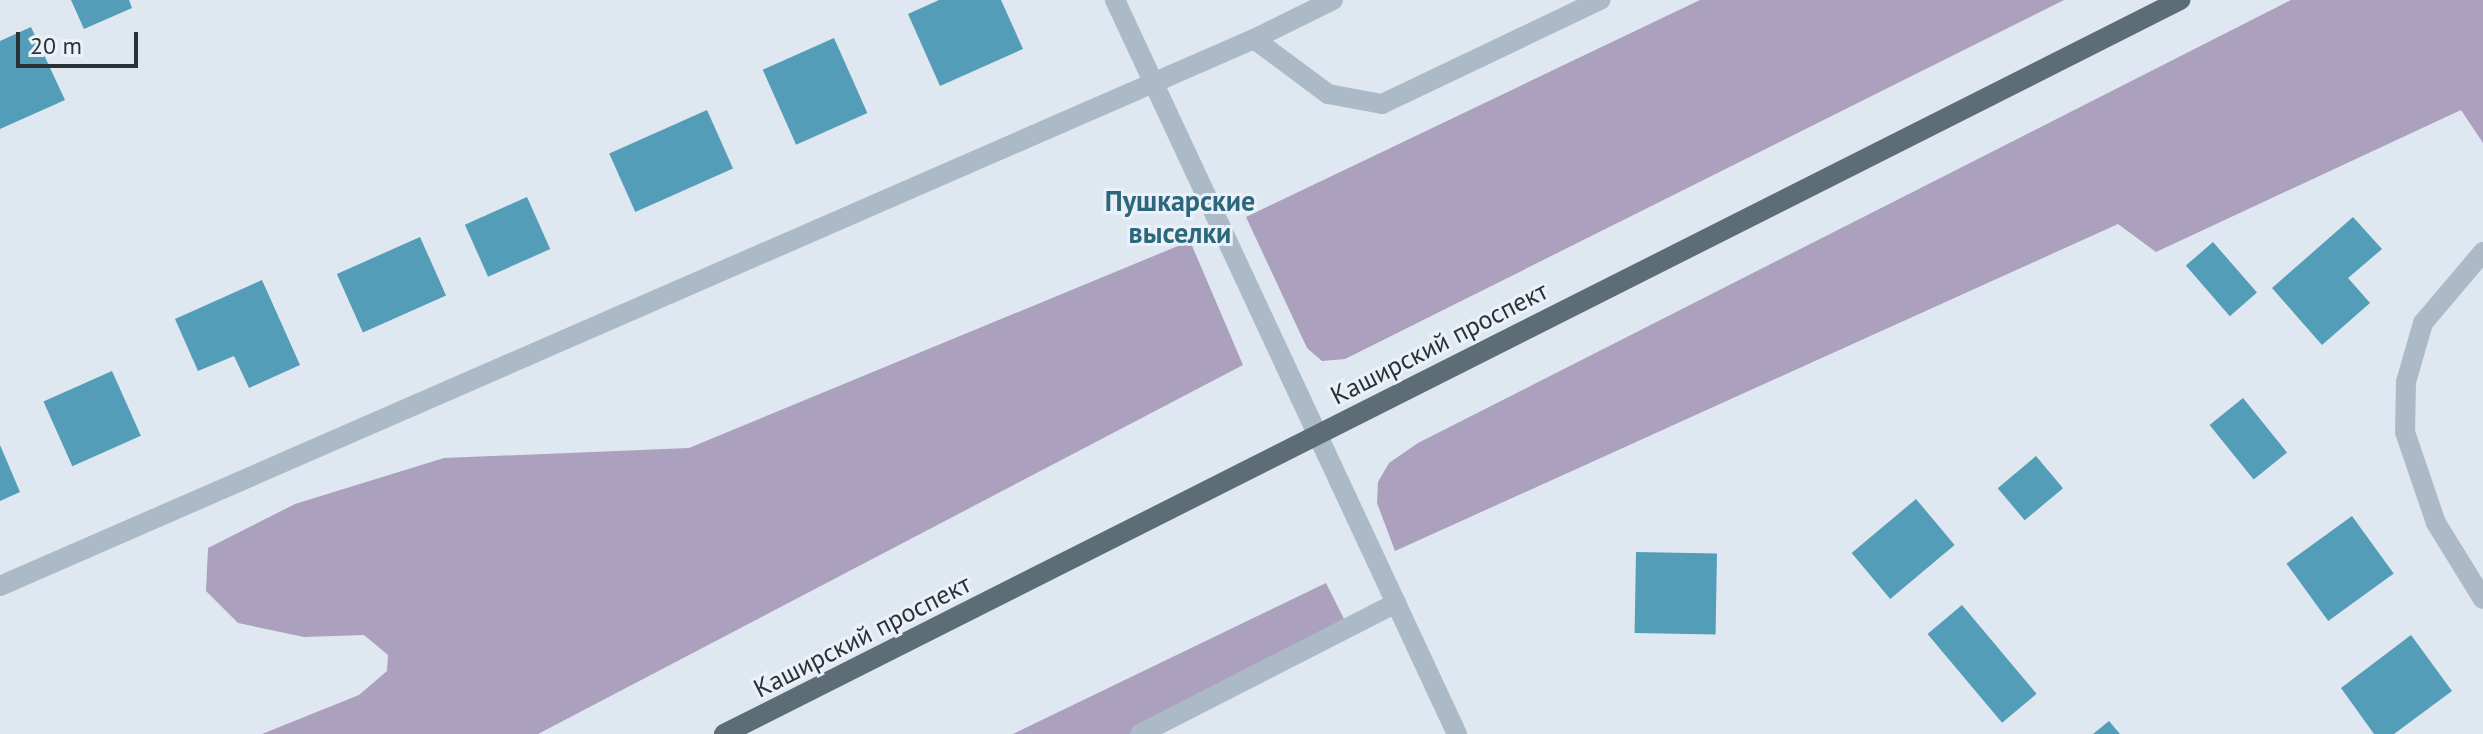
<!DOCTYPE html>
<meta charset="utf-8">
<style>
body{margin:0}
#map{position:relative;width:2483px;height:734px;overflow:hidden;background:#dfe7f0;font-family:"PT Sans",sans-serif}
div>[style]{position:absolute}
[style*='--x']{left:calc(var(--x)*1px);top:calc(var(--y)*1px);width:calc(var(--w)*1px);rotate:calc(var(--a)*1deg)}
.green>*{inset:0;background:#aba0be}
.building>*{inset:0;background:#549db9;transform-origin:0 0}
.service>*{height:20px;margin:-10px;padding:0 10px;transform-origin:10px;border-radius:10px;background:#acbac7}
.minor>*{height:20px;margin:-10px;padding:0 10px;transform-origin:10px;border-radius:10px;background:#acbac7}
.primary>*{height:20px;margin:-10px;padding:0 10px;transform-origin:10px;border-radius:10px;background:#5d6d76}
span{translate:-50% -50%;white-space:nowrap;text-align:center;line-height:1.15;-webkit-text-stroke:6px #ebf1f8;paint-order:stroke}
.street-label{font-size:26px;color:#2a3236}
.neighbourhood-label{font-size:28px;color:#2c677c;font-weight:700}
.scale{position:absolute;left:16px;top:32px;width:122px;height:36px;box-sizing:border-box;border:4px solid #2a3236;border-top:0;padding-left:10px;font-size:24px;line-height:28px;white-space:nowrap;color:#2a3236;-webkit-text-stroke:6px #ebf1f8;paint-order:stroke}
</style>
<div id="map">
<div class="green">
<i style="clip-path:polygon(1700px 0,2064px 0,1345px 359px,1322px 361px,1307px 348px,1246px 217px)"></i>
<i style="clip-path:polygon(2291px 0,2483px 0,2483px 143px,2461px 110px,2156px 252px,2118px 224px,1395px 551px,1377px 503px,1378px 482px,1389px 463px,1418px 443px)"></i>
<i style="clip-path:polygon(1190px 241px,1243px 365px,538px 734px,262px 734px,359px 695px,387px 671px,388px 655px,364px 635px,304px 637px,238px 623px,206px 591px,208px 548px,295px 504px,444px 458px,689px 448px)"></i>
<i style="clip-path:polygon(1326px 583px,1347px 625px,1140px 734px,1013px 734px)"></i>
</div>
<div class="building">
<i style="clip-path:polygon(71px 0,129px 0,132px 8px,84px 29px)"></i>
<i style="clip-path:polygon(939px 0,1001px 0,1023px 49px,940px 86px,908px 14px)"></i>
<i style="clip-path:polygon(31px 27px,65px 100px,0 129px,0 41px)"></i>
<i style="left:834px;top:38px;width:82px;height:78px;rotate:66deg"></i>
<i style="left:707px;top:110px;width:64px;height:107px;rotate:66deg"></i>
<i style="left:527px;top:197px;width:57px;height:68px;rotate:66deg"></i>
<i style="clip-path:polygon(2353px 217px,2382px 249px,2348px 278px,2370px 303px,2322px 345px,2272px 288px)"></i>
<i style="left:420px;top:237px;width:64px;height:91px;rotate:66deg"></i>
<i style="left:2213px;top:242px;width:67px;height:36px;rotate:49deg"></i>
<i style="clip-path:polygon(262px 280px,300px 365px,249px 388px,234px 356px,198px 371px,175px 319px)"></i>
<i style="left:112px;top:371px;width:71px;height:75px;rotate:66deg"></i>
<i style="left:2243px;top:398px;width:70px;height:43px;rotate:51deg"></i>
<i style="clip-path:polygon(0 445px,20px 492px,0 501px)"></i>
<i style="left:2036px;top:456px;width:42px;height:50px;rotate:50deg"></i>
<i style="left:1916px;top:499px;width:60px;height:84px;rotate:50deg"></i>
<i style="left:2352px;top:516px;width:71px;height:81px;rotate:54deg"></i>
<i style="left:1636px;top:552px;width:81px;height:81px;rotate:1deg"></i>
<i style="left:1962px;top:605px;width:116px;height:45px;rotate:50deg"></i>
<i style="clip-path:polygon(2411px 635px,2452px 691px,2394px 734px,2374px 734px,2341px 688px)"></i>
<i style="clip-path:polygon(2109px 721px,2120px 734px,2093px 734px)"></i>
</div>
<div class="service">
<i style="--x:1254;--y:39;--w:88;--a:-26.3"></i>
<i style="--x:2483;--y:252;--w:93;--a:130.2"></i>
<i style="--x:2423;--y:323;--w:61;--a:106.1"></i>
<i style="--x:2406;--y:382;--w:50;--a:91.1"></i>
<i style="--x:2405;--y:432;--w:96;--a:71.2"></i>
<i style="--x:2436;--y:523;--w:89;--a:58.3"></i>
</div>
<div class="minor">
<i style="--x:1115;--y:0;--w:810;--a:65.02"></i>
<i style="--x:0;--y:586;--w:1368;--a:-23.57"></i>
<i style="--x:1254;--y:39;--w:92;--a:36.6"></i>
<i style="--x:1328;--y:94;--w:55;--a:10.5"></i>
<i style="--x:1382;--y:104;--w:242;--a:-25.5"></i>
<i style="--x:1140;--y:734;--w:288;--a:-27.1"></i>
</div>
<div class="primary">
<i style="--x:724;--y:734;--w:1631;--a:-26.75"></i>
</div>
<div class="street-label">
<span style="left:1439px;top:343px;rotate:-27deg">Каширский проспект</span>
<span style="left:862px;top:636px;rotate:-27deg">Каширский проспект</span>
</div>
<div class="neighbourhood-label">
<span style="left:1180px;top:217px">Пушкарские<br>выселки</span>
</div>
<div class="scale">20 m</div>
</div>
